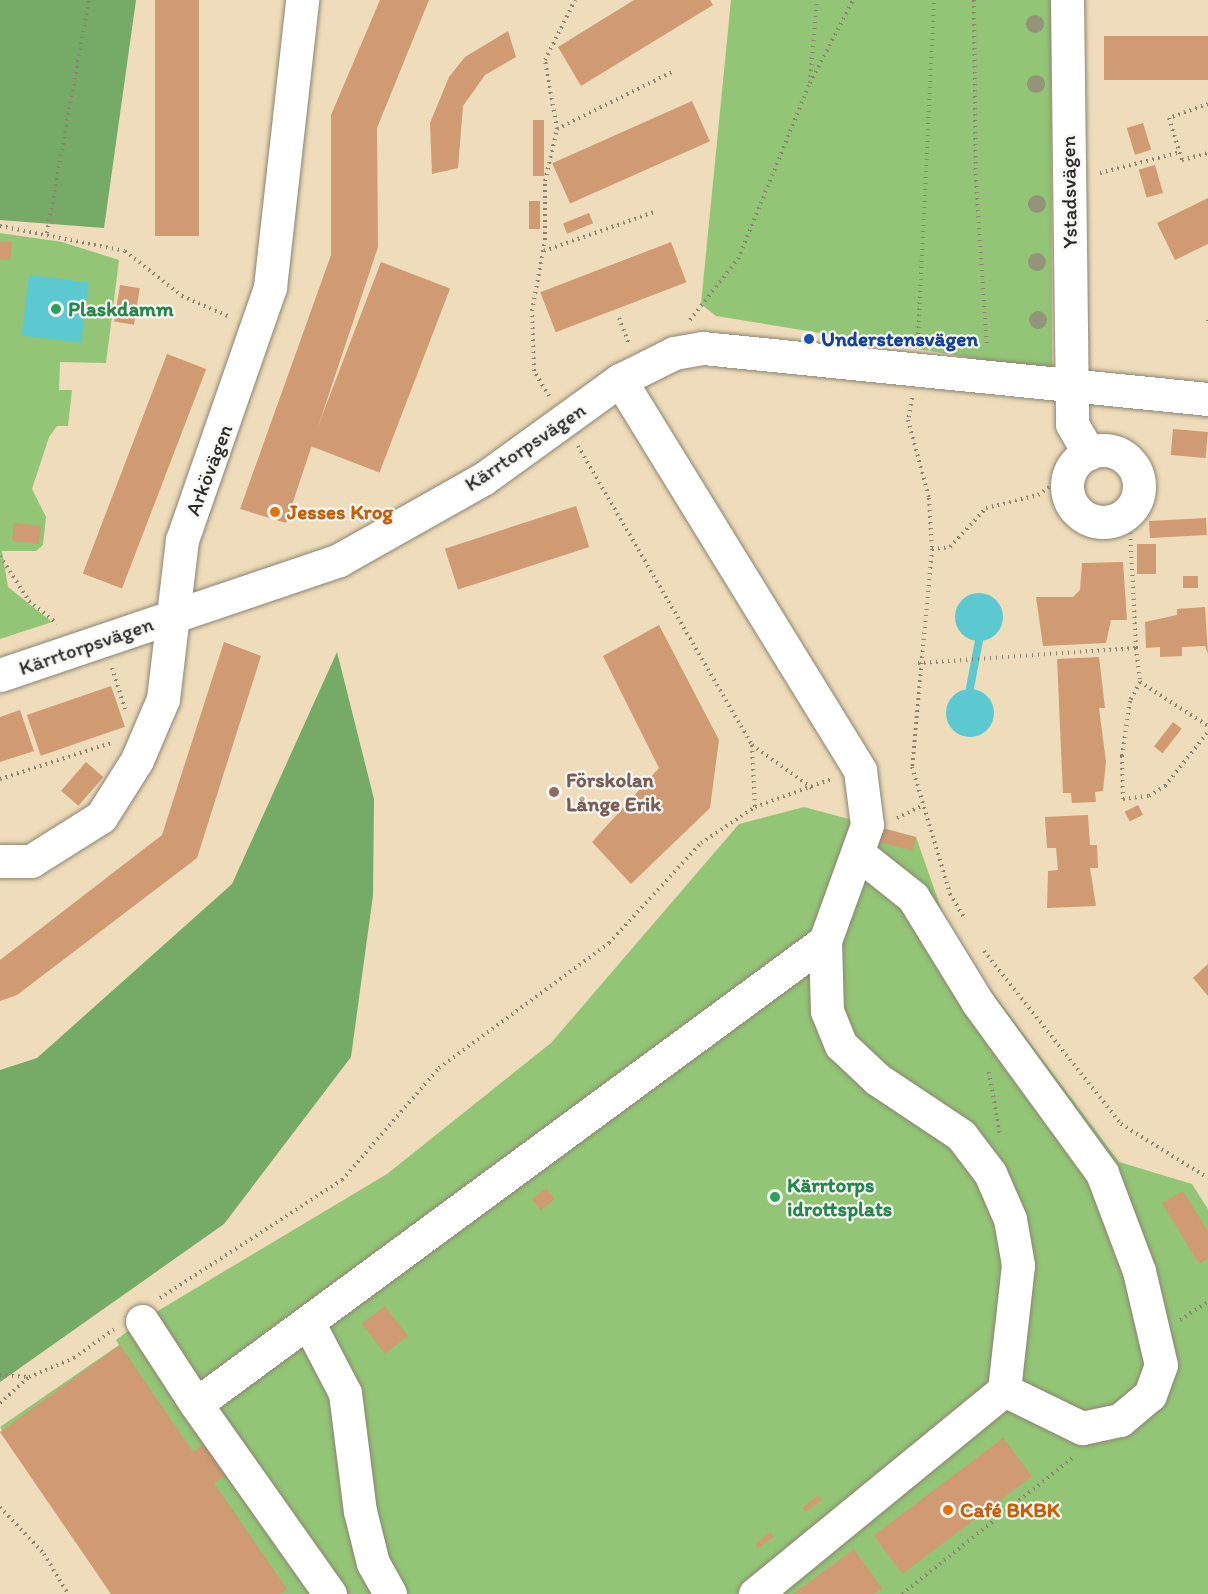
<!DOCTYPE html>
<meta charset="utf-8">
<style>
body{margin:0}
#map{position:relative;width:1208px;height:1594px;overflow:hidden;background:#eedcba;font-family:Itim,sans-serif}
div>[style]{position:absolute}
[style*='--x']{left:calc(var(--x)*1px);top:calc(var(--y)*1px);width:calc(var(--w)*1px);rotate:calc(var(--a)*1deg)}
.green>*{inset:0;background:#93c576}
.forest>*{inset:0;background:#76aa67}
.water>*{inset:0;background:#5cc9d0;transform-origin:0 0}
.round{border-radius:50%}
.stream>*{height:8px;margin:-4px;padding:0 4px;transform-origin:4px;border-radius:4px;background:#5cc9d0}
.building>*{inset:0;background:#d09b73;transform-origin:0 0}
.path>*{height:4px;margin-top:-2px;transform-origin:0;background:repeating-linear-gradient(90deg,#8c8472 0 1.5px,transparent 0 6px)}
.roads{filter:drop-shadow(0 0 2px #8c8472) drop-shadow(0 0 2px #8c8472)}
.minor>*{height:33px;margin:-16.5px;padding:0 16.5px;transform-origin:16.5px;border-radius:16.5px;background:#fff}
.minor>.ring{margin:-16.5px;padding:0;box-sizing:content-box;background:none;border:33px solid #fff;border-radius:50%}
.trees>*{width:18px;height:18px;margin:-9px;border-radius:50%;background:#949478}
.dots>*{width:16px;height:16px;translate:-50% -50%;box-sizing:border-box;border:3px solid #f6f6f2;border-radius:50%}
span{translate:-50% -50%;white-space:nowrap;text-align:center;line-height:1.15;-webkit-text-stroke:4.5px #f6f6f2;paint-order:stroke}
.street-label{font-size:21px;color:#2b2b2b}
.leisure-label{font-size:21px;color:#27864d;font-weight:700}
.left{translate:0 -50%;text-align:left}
.transit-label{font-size:21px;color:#164399;font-weight:700}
.food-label{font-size:21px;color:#c56008;font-weight:700}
.education-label{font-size:21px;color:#785e54;font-weight:700}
</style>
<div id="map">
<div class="green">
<i style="clip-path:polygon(731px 0,1051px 0,1052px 371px,716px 316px,701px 304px)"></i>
<i style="clip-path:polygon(0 233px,62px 242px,119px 260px,106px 363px,60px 362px,59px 390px,72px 390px,68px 426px,57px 426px,49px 437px,32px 489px,46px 517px,43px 545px,36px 551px,2px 551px,8px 587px,52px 622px,0 639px)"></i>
<i style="clip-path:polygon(804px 807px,916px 837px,951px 937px,1119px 1162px,1192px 1184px,1208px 1209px,1208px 1594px,111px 1594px,0 1427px,119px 1345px,116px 1340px,141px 1321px,387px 1174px,551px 1043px,739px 824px)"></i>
</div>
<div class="forest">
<i style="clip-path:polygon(0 0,136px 0,104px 228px,0 220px)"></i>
<i style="clip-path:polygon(337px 652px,374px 799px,373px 895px,351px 1057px,224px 1224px,0 1382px,0 1070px,37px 1058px,232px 884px)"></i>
</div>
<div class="water">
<i style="left:29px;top:275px;width:60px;height:61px;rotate:7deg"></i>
<i class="round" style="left:955px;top:593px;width:48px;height:48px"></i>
<i class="round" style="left:946px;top:689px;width:48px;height:48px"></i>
</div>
<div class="stream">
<i style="--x:970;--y:688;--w:48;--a:-79.2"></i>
</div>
<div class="building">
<i style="left:155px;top:0;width:44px;height:236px"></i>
<i style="clip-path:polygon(380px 0,429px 0,377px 128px,378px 247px,286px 523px,240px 509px,331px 255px,331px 115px)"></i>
<i style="clip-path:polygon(634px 0,710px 0,713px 5px,581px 86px,558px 47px)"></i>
<i style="clip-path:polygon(508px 31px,516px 57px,485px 75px,463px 106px,458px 168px,432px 174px,430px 123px,449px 77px,465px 57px)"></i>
<i style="left:1208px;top:36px;width:44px;height:104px;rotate:90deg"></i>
<i style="left:692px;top:101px;width:44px;height:153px;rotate:66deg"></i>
<i style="left:533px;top:120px;width:11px;height:56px"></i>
<i style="left:1143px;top:123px;width:28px;height:17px;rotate:73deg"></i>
<i style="left:1155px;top:165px;width:29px;height:17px;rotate:74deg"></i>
<i style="clip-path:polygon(1208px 198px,1208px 244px,1175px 260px,1157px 223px)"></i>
<i style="left:529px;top:201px;width:11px;height:28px"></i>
<i style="left:589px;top:213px;width:11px;height:28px;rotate:68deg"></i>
<i style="clip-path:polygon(0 241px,12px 242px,10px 260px,0 259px)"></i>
<i style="left:671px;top:242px;width:43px;height:140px;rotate:69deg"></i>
<i style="left:381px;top:262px;width:74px;height:197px;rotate:21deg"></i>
<i style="left:120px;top:285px;width:20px;height:37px;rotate:9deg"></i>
<i style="left:167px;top:354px;width:42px;height:235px;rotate:21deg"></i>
<i style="left:1173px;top:429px;width:35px;height:26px;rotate:5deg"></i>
<i style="left:576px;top:506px;width:43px;height:138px;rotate:72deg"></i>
<i style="left:1206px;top:518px;width:17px;height:57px;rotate:87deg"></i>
<i style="left:14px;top:523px;width:27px;height:18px;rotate:6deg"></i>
<i style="left:1156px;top:544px;width:30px;height:19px;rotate:90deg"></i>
<i style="clip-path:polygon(1123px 562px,1127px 620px,1111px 620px,1106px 643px,1043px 646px,1036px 597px,1073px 597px,1080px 590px,1082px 563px)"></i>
<i style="left:1183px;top:576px;width:15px;height:12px"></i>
<i style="clip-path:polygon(1205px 607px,1208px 654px,1205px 646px,1182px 647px,1182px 656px,1160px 657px,1160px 647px,1146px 648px,1145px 622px,1177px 615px,1177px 609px)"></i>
<i style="clip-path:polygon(659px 625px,719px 740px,710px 808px,631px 884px,592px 842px,659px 768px,603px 656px)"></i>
<i style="clip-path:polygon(224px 642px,261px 656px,197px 858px,17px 995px,0 1001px,0 960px,162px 835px)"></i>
<i style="clip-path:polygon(1099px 657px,1105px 708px,1099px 708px,1106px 762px,1103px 791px,1095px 792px,1096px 802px,1072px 803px,1071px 793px,1063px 793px,1057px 659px)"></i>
<i style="left:111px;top:686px;width:43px;height:89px;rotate:71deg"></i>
<i style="clip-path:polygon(20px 710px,34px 751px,0 762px,0 717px)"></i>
<i style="left:1173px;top:722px;width:11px;height:31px;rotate:38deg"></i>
<i style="left:86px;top:762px;width:23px;height:38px;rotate:41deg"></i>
<i style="left:1138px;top:805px;width:11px;height:15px;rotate:63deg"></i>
<i style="clip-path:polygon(1088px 815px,1090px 845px,1097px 845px,1098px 868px,1090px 868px,1096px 906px,1047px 908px,1048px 871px,1058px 870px,1056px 848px,1047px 848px,1045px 817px)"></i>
<i style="left:876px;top:827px;width:41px;height:14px;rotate:14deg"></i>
<i style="clip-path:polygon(1208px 964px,1208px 996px,1193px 978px)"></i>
<i style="left:546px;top:1188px;width:14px;height:18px;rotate:51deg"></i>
<i style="clip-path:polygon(1183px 1191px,1208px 1231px,1208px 1258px,1199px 1264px,1162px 1203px)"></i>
<i style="left:385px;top:1306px;width:38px;height:29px;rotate:53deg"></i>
<i style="clip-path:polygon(120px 1345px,193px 1452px,209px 1441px,230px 1472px,214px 1483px,287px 1589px,280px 1594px,111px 1594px,0 1432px)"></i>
<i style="left:1003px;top:1438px;width:48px;height:162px;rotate:53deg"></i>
<i style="clip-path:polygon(818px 1495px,822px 1500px,806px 1512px,802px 1508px)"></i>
<i style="clip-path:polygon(770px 1532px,774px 1537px,758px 1548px,755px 1544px)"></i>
<i style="clip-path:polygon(854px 1549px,882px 1588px,874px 1594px,793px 1594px)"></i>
</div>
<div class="path">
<i style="--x:974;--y:0;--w:180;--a:89.4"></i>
<i style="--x:976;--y:180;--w:168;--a:86.3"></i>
<i style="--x:810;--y:83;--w:83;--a:-85.2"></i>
<i style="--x:1208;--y:104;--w:41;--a:160.3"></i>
<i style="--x:1169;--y:118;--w:44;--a:72.8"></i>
<i style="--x:1182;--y:160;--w:27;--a:-15"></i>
<i style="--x:557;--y:129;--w:128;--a:-26.4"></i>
<i style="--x:1100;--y:173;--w:80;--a:-14.6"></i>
<i style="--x:0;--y:226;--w:127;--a:11.3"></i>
<i style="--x:125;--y:251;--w:73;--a:38.3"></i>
<i style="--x:182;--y:296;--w:52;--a:23.6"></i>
<i style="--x:47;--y:233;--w:237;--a:-79.8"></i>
<i style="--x:544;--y:251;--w:117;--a:-19.5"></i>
<i style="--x:619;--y:318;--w:26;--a:69"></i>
<i style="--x:690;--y:320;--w:78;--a:-51.8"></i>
<i style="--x:738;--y:259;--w:190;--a:-67.8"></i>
<i style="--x:810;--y:83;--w:93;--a:-62.6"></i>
<i style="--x:1208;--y:321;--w:3;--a:-90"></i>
<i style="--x:918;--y:340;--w:340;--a:-87.3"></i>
<i style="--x:549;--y:396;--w:29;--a:-121"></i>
<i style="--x:534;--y:371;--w:60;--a:-91.9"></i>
<i style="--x:532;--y:311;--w:72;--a:-79.6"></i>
<i style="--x:545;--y:240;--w:59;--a:-90"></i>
<i style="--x:545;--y:181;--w:53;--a:-77"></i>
<i style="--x:557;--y:129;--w:70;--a:-99.9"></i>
<i style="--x:545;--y:60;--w:67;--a:-63.4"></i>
<i style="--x:912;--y:398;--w:22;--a:100"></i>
<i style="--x:908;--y:420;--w:81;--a:74.9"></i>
<i style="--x:929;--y:498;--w:51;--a:86.6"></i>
<i style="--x:932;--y:549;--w:219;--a:95.2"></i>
<i style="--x:912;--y:767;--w:133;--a:73.3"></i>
<i style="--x:950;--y:894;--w:29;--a:59"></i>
<i style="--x:578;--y:446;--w:346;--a:59.8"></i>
<i style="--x:752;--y:745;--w:62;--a:87.2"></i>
<i style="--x:932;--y:549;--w:18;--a:-6"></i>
<i style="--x:950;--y:547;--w:53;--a:-47.3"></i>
<i style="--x:986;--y:508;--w:54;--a:-14"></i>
<i style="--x:1038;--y:495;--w:39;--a:-35"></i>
<i style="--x:0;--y:556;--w:54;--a:57.2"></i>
<i style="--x:29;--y:601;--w:36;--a:39"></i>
<i style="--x:1136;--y:648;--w:34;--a:83"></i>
<i style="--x:1140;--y:682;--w:21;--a:118"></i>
<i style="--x:1130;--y:701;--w:56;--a:98.3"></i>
<i style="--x:1122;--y:756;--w:43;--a:88.7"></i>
<i style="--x:1123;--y:799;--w:26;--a:-7"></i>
<i style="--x:1149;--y:796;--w:19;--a:-32"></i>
<i style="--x:1165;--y:786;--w:69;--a:-51.5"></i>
<i style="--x:918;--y:663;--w:219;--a:-3.9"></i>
<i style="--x:1136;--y:648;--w:136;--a:-92.9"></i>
<i style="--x:112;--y:668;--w:43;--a:72.4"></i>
<i style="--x:1140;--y:682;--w:81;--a:32.9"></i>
<i style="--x:752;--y:745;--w:74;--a:35.6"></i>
<i style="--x:0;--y:779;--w:117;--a:-18"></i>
<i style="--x:897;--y:818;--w:28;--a:-26"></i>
<i style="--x:984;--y:951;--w:221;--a:51.6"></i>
<i style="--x:1121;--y:1124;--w:102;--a:31.8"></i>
<i style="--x:989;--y:1072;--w:64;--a:80.1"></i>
<i style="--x:160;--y:1298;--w:217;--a:-33"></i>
<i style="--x:342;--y:1180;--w:148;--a:-49.1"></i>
<i style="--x:439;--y:1068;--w:211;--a:-36.3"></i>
<i style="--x:609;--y:943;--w:136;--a:-47.4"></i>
<i style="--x:701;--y:843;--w:65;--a:-33.7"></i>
<i style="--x:755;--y:807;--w:82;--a:-20"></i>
<i style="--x:1180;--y:1320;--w:33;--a:-33"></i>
<i style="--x:0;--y:1375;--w:28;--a:4"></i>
<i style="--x:0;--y:1403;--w:39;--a:-42"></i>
<i style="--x:29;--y:1377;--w:49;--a:-22.9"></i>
<i style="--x:74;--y:1358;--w:49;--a:-35.9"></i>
<i style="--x:0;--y:1507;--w:64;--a:46.9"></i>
<i style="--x:44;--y:1554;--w:47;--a:59"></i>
<i style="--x:902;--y:1594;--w:221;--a:-38.6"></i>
</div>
<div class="roads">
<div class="minor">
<i style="--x:1067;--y:0;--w:424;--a:89.3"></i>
<i style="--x:1072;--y:424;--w:34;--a:60"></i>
<i class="ring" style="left:1067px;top:450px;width:39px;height:39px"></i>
<i style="--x:0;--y:675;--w:358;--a:-18.7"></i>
<i style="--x:339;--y:560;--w:165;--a:-29.4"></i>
<i style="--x:483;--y:479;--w:169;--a:-35.9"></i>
<i style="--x:620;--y:380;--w:60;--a:-26.6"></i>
<i style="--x:674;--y:353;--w:29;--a:-10"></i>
<i style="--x:703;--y:348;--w:508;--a:5.77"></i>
<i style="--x:0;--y:861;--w:31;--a:0"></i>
<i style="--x:31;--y:861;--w:83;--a:-32.2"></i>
<i style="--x:101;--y:817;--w:67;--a:-57.7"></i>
<i style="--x:137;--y:760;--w:66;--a:-66.9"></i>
<i style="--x:163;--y:699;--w:160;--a:-83.2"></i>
<i style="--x:182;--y:540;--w:268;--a:-70.8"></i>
<i style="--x:270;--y:287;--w:289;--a:-83.6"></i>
<i style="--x:825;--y:941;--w:70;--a:88.4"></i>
<i style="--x:827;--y:1011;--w:37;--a:68"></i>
<i style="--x:841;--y:1045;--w:50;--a:43.4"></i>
<i style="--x:877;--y:1079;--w:101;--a:33.7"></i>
<i style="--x:961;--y:1135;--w:48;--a:52.7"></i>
<i style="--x:990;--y:1173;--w:50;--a:66.5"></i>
<i style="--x:1010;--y:1219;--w:47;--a:80.1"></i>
<i style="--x:1018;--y:1265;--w:126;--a:96.4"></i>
<i style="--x:1004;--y:1390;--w:87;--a:26"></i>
<i style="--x:1082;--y:1428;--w:39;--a:-12"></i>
<i style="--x:1120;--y:1420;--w:39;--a:-40"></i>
<i style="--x:1150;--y:1395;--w:32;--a:-70"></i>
<i style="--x:1161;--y:1365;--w:97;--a:-103.2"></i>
<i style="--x:1139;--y:1271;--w:105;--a:-110.7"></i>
<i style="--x:1102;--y:1173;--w:210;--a:-126.1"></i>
<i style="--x:978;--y:1003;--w:124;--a:-121.5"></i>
<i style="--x:913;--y:897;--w:69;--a:-141.5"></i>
<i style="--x:142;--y:1321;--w:99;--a:57"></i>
<i style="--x:308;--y:1322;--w:80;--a:62.5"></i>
<i style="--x:345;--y:1393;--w:119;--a:82.8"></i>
<i style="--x:360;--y:1511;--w:54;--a:76"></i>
<i style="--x:373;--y:1563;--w:35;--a:61"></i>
<i style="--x:330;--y:1594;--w:232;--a:-125.2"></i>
<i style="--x:196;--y:1404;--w:781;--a:-36.36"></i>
<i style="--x:825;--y:941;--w:123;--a:-70.1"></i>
<i style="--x:867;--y:825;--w:55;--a:-97.3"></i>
<i style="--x:860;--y:770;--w:458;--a:-121.6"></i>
<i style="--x:755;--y:1594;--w:322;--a:-39.3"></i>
</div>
</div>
<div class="trees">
<i style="left:1035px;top:24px"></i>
<i style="left:1036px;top:84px"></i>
<i style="left:1037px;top:204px"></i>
<i style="left:1037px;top:262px"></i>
<i style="left:1038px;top:320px"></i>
</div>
<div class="dots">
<i style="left:56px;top:309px;background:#2e9e5b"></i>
<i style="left:809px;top:339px;background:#1a4fb4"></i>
<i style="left:275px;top:512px;background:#e8710a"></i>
<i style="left:554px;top:792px;background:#8d6e63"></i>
<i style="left:775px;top:1197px;background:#2e9e5b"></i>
<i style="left:948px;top:1510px;background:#e8710a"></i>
</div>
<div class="street-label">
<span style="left:1069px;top:192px;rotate:-91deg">Ystadsvägen</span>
<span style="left:525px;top:447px;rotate:-34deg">Kärrtorpsvägen</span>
<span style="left:209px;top:470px;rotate:-69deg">Arkövägen</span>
<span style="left:86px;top:646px;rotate:-19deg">Kärrtorpsvägen</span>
</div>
<div class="leisure-label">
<span class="left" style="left:68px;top:309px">Plaskdamm</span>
<span class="left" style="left:787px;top:1197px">Kärrtorps<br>idrottsplats</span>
</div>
<div class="transit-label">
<span class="left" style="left:821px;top:339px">Understensvägen</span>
</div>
<div class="food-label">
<span class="left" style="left:287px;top:512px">Jesses Krog</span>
<span class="left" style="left:960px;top:1510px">Café BKBK</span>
</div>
<div class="education-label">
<span class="left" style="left:566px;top:792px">Förskolan<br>Långe Erik</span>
</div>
</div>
